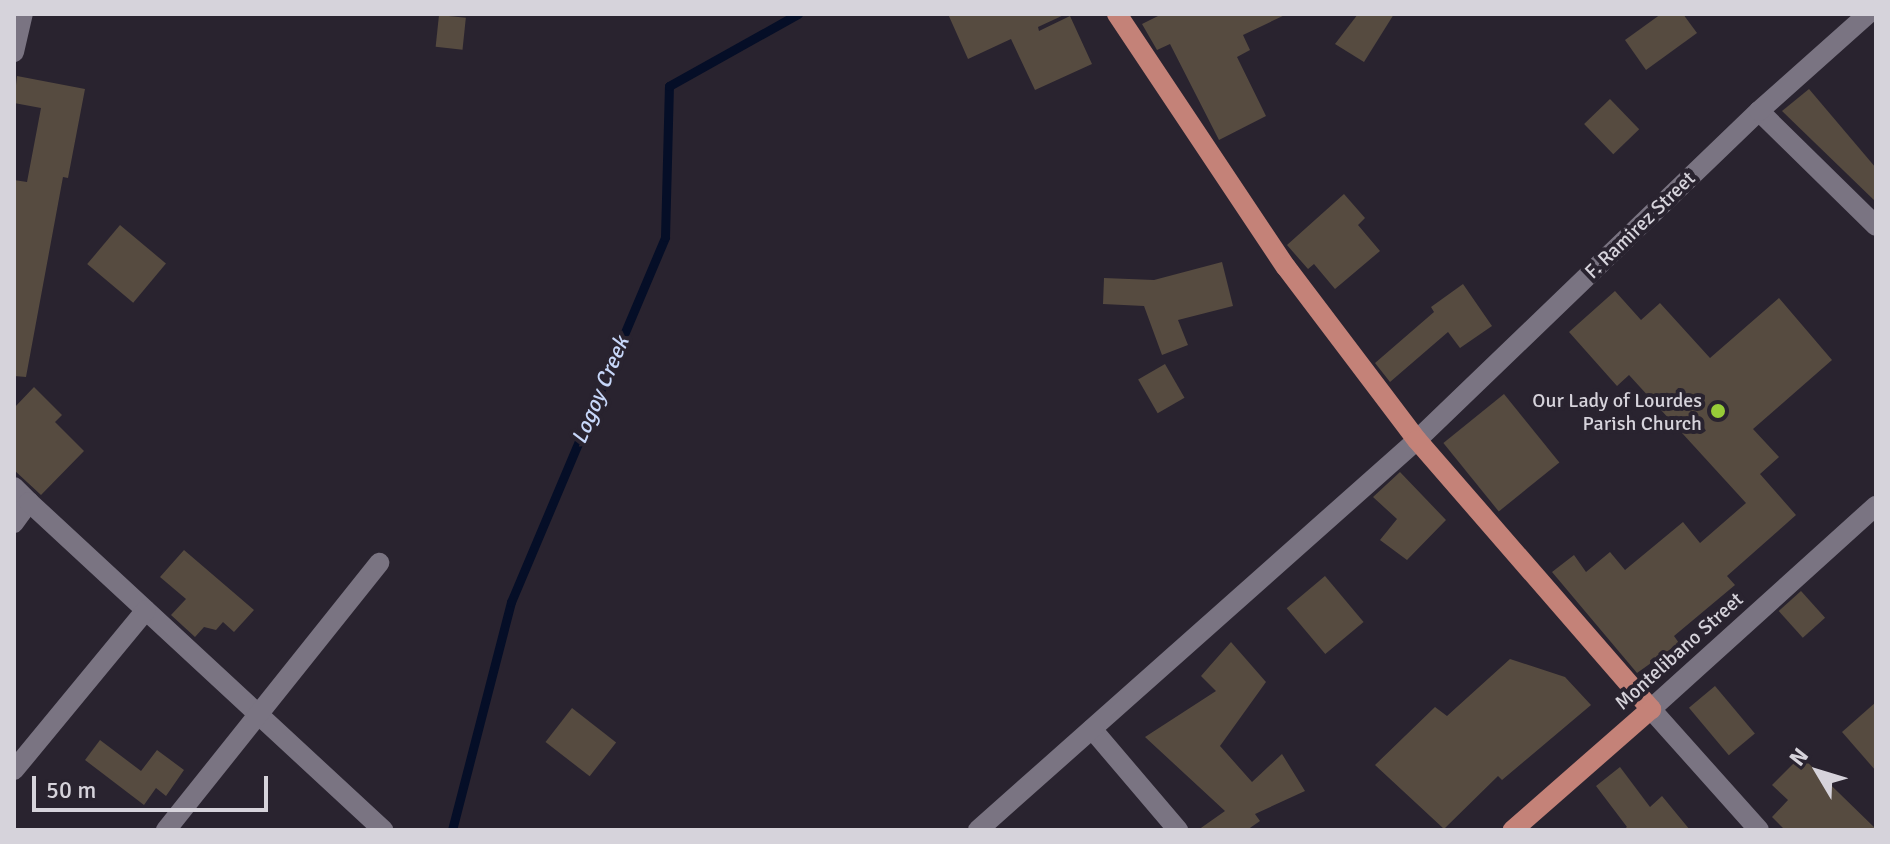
<!DOCTYPE html>
<style>
body{margin:0}
#map{position:relative;width:1890px;height:844px;overflow:hidden;background:#29232f;font-family:Signika,sans-serif}
div>[style]{position:absolute}
[style*='--x']{left:calc(var(--x)*1px);top:calc(var(--y)*1px);width:calc(var(--w)*1px);rotate:calc(var(--a)*1deg)}
.stream>*{height:9px;margin:-4.5px;padding:0 4.5px;transform-origin:4.5px;border-radius:4.5px;background:#050e27}
.building>*{inset:0;background:#564b40;transform-origin:0 0}
.minor>*{height:20px;margin:-10px;padding:0 10px;transform-origin:10px;border-radius:10px;background:#7a7482}
.major>*{height:20px;margin:-10px;padding:0 10px;transform-origin:10px;border-radius:10px;background:#c48278}
.dots>*{width:22px;height:22px;translate:-50% -50%;box-sizing:border-box;border:4px solid #29232f;border-radius:50%}
span{translate:-50% -50%;white-space:nowrap;text-align:center;line-height:1.15;-webkit-text-stroke:8px #29232f;paint-order:stroke}
.street-label{font-size:20px;color:#d6d3db}
.poi-label{font-size:20px;color:#d6d3db}
.right{translate:-100% -50%;text-align:right}
.water-label{font-size:22px;color:#c7d7f9;font-style:italic}
.frame{position:absolute;inset:0;border:16px solid #d6d3db;pointer-events:none}
.north{position:absolute;left:1778px;top:732px;width:80px;height:80px;-webkit-text-stroke:6px #29232f;paint-order:stroke;rotate:308deg;font-size:22px;font-weight:700;line-height:32px;text-align:center;color:#d6d3db}
.north::after{content:'';display:block;margin:auto;width:28px;height:36px;background:#d6d3db;clip-path:polygon(50% 0,100% 100%,50% 72%,0 100%)}
.scale{position:absolute;left:32px;top:776px;width:236px;height:36px;box-sizing:border-box;border:4px solid #d6d3db;border-top:0;padding-left:10px;font-size:24px;line-height:28px;white-space:nowrap;color:#d6d3db;-webkit-text-stroke:6px #29232f;paint-order:stroke}
</style>
<div id="map">
<div class="stream">
<i style="--x:452;--y:830;--w:236;--a:-75.5"></i>
<i style="--x:511;--y:602;--w:396;--a:-67.1"></i>
<i style="--x:665;--y:237;--w:151;--a:-88.5"></i>
<i style="--x:669;--y:86;--w:148;--a:-29.2"></i>
</div>
<div class="building">
<i style="clip-path:polygon(948px 14px,1066px 14px,1038px 27px,1039px 31px,1070px 16px,1092px 64px,1035px 90px,1011px 39px,968px 59px)"></i>
<i style="clip-path:polygon(1162px 14px,1287px 14px,1243px 35px,1250px 50px,1237px 57px,1266px 116px,1219px 140px,1170px 44px,1157px 50px,1142px 24px)"></i>
<i style="clip-path:polygon(1358px 14px,1394px 14px,1364px 62px,1335px 44px)"></i>
<i style="clip-path:polygon(1661px 14px,1683px 14px,1697px 33px,1646px 70px,1625px 40px)"></i>
<i style="left:439px;top:15px;width:27px;height:32px;rotate:6deg"></i>
<i style="clip-path:polygon(17px 76px,85px 89px,68px 178px,63px 177px,26px 377px,14px 376px,14px 180px,27px 182px,41px 108px,14px 103px)"></i>
<i style="clip-path:polygon(1809px 89px,1876px 168px,1876px 202px,1782px 111px)"></i>
<i style="left:1610px;top:99px;width:42px;height:36px;rotate:46deg"></i>
<i style="clip-path:polygon(1344px 194px,1365px 218px,1358px 225px,1380px 251px,1335px 289px,1314px 264px,1308px 269px,1287px 245px)"></i>
<i style="left:120px;top:225px;width:60px;height:51px;rotate:40deg"></i>
<i style="clip-path:polygon(1222px 262px,1233px 306px,1178px 320px,1188px 345px,1162px 355px,1144px 306px,1103px 304px,1104px 278px,1154px 280px)"></i>
<i style="clip-path:polygon(1463px 284px,1492px 326px,1460px 348px,1448px 332px,1390px 382px,1375px 363px,1434px 312px,1431px 307px)"></i>
<i style="clip-path:polygon(1615px 291px,1641px 320px,1660px 303px,1710px 358px,1779px 298px,1832px 360px,1753px 429px,1779px 457px,1760px 474px,1796px 515px,1727px 576px,1735px 585px,1674px 636px,1679px 643px,1637px 673px,1552px 572px,1574px 555px,1586px 572px,1610px 552px,1625px 570px,1683px 522px,1700px 543px,1746px 503px,1629px 375px,1617px 386px,1569px 332px)"></i>
<i style="left:1165px;top:364px;width:39px;height:31px;rotate:60deg"></i>
<i style="clip-path:polygon(34px 387px,62px 415px,55px 422px,84px 451px,41px 495px,14px 470px,14px 408px)"></i>
<i style="left:1504px;top:394px;width:88px;height:78px;rotate:51deg"></i>
<i style="clip-path:polygon(1400px 472px,1446px 520px,1407px 560px,1380px 540px,1397px 519px,1373px 497px)"></i>
<i style="clip-path:polygon(184px 550px,254px 610px,234px 632px,223px 622px,216px 630px,204px 627px,195px 637px,171px 615px,186px 599px,160px 577px)"></i>
<i style="left:1325px;top:576px;width:60px;height:50px;rotate:50deg"></i>
<i style="left:1801px;top:591px;width:36px;height:30px;rotate:48deg"></i>
<i style="clip-path:polygon(1231px 642px,1266px 682px,1220px 746px,1252px 782px,1282px 754px,1305px 791px,1255px 814px,1260px 821px,1247px 830px,1198px 830px,1225px 811px,1145px 737px,1216px 691px,1201px 676px)"></i>
<i style="clip-path:polygon(1510px 659px,1565px 677px,1591px 705px,1502px 780px,1498px 776px,1444px 829px,1375px 765px,1435px 707px,1447px 716px)"></i>
<i style="left:1715px;top:686px;width:62px;height:34px;rotate:50deg"></i>
<i style="clip-path:polygon(1876px 702px,1876px 771px,1842px 732px)"></i>
<i style="left:572px;top:708px;width:56px;height:43px;rotate:38deg"></i>
<i style="clip-path:polygon(100px 740px,141px 771px,157px 750px,184px 770px,166px 796px,156px 788px,144px 805px,85px 760px)"></i>
<i style="clip-path:polygon(1801px 756px,1876px 829px,1876px 830px,1785px 830px,1772px 817px,1788px 800px,1772px 785px)"></i>
<i style="clip-path:polygon(1620px 767px,1650px 807px,1662px 796px,1690px 830px,1623px 830px,1627px 827px,1596px 786px)"></i>
</div>
<div class="minor">
<i style="--x:14;--y:52;--w:39;--a:-77"></i>
<i style="--x:1759;--y:111;--w:164;--a:44.5"></i>
<i style="--x:14;--y:487;--w:21;--a:45"></i>
<i style="--x:29;--y:502;--w:26;--a:126"></i>
<i style="--x:29;--y:502;--w:483;--a:42.8"></i>
<i style="--x:1092;--y:729;--w:133;--a:49.6"></i>
<i style="--x:14;--y:770;--w:207;--a:-50.5"></i>
<i style="--x:166;--y:830;--w:342;--a:-51.4"></i>
<i style="--x:978;--y:830;--w:587;--a:-41.62"></i>
<i style="--x:1417;--y:440;--w:475;--a:-43.9"></i>
<i style="--x:1759;--y:111;--w:146;--a:-41.7"></i>
<i style="--x:1759;--y:830;--w:162;--a:-131.8"></i>
<i style="--x:1651;--y:709;--w:303;--a:-42.1"></i>
</div>
<div class="major">
<i style="--x:1117;--y:14;--w:304;--a:56.3"></i>
<i style="--x:1286;--y:267;--w:217;--a:52.9"></i>
<i style="--x:1417;--y:440;--w:357;--a:49"></i>
<i style="--x:1651;--y:709;--w:184;--a:138.8"></i>
</div>
<div class="dots">
<i style="left:1718px;top:411px;background:#97cc38"></i>
</div>
<div class="street-label">
<span style="left:1640px;top:225px;rotate:-44deg">F. Ramirez Street</span>
<span style="left:1679px;top:651px;rotate:-42deg">Montelibano Street</span>
</div>
<div class="poi-label">
<span class="right" style="left:1702px;top:412px">Our Lady of Lourdes<br>Parish Church</span>
</div>
<div class="water-label">
<span style="left:600px;top:390px;rotate:-67deg">Logoy Creek</span>
</div>
<div class="frame"></div>
<div class="north">N</div>
<div class="scale">50 m</div>
</div>
